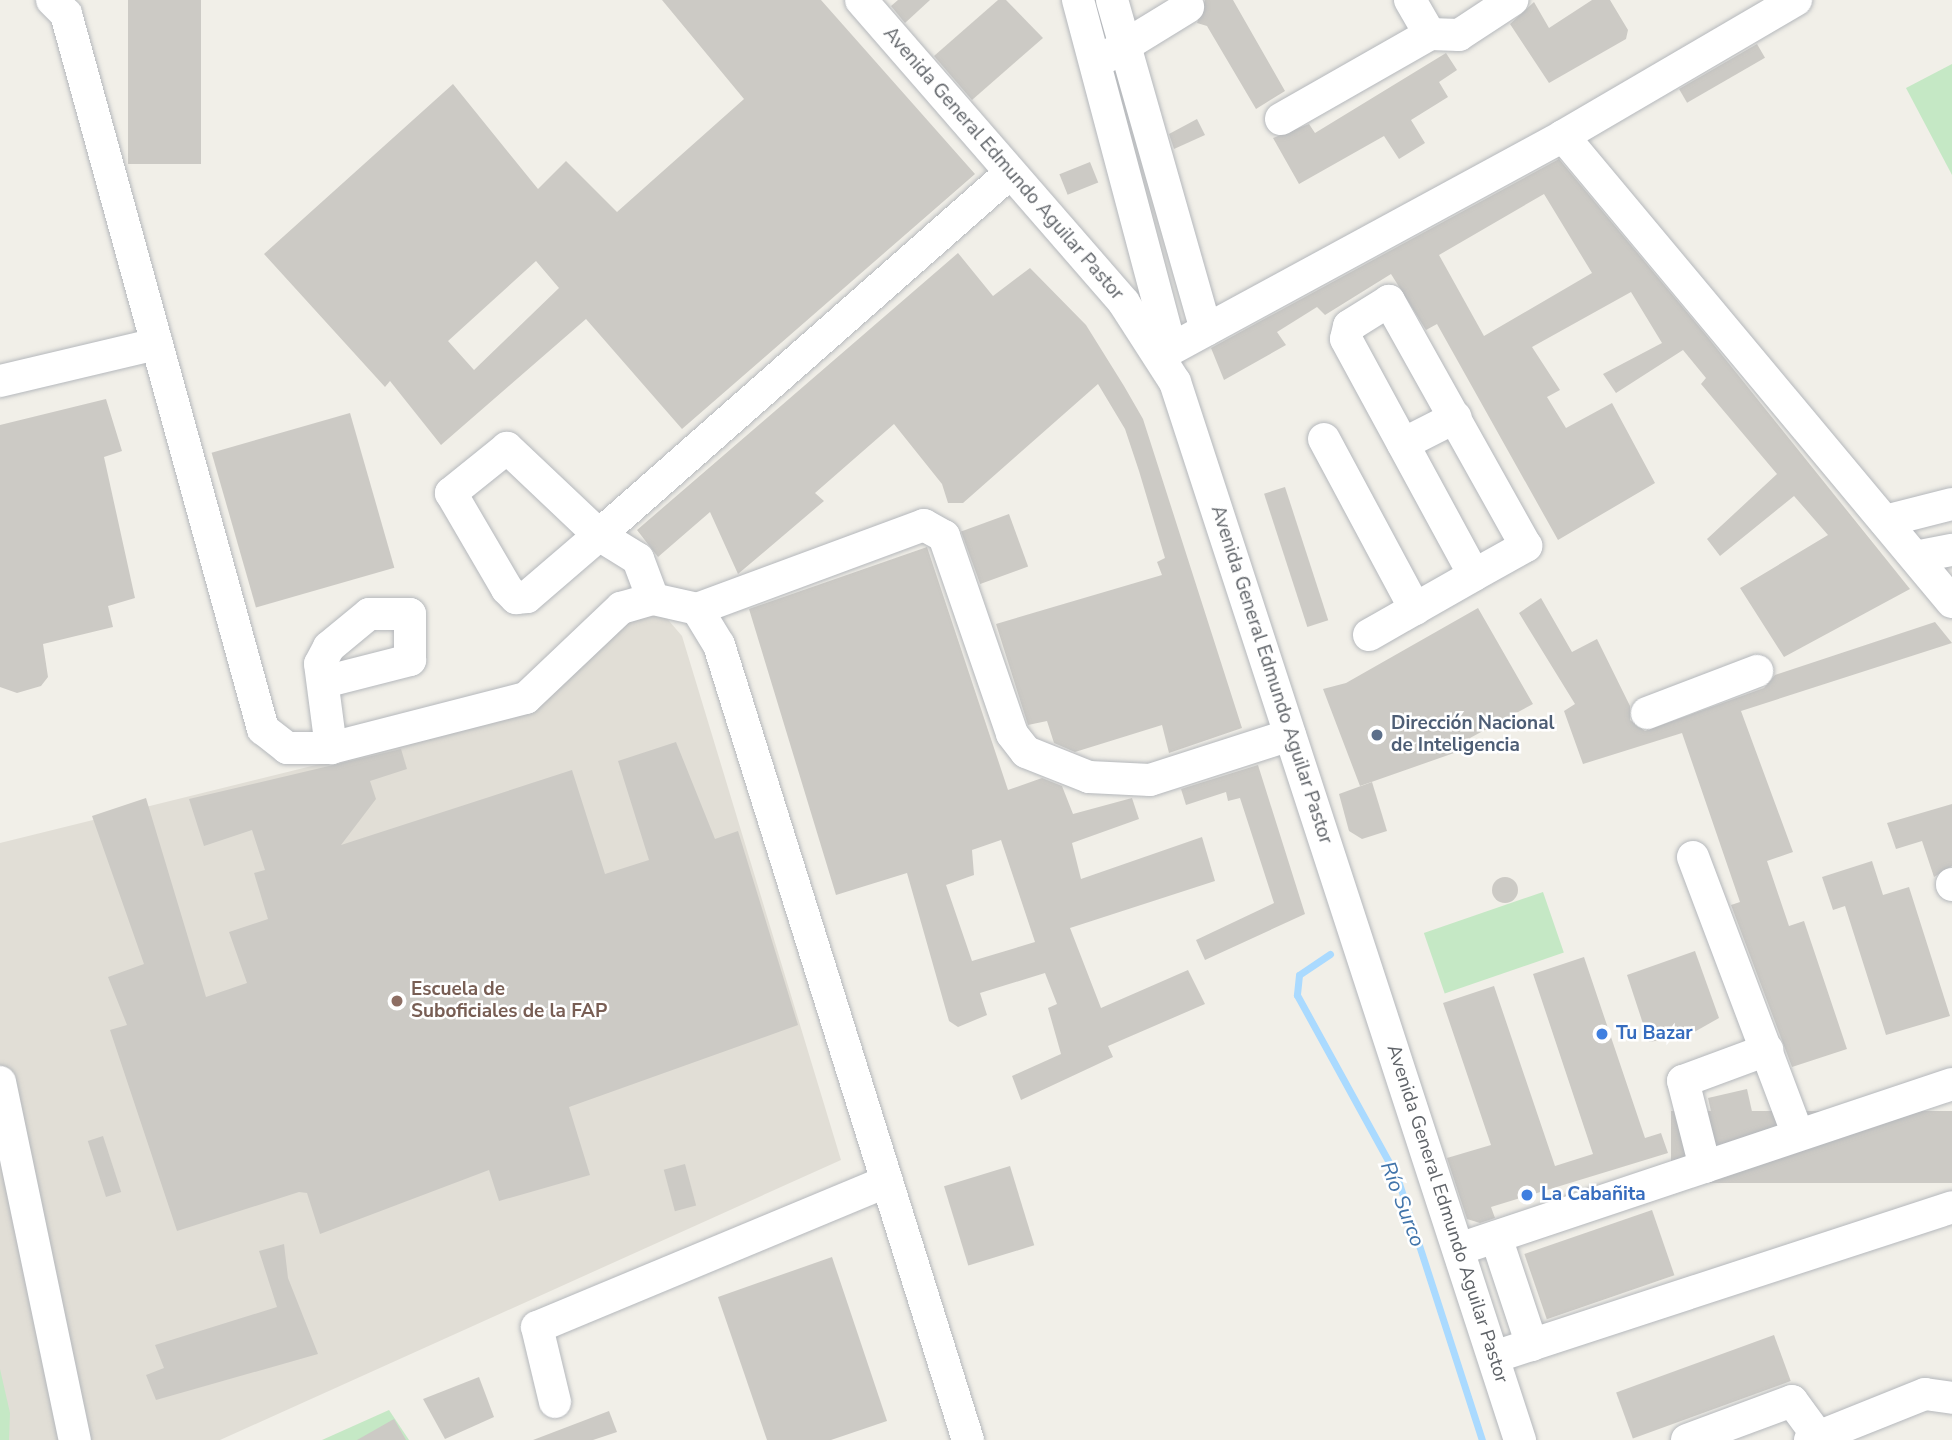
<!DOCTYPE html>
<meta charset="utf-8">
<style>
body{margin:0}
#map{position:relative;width:1952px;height:1440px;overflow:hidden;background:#f1efe8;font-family:"Nunito Sans",sans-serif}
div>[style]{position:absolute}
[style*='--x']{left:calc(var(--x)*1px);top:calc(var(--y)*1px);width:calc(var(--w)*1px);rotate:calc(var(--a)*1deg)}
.education>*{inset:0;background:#e1ded6}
.green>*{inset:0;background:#c5e8c5;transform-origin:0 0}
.stream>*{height:7px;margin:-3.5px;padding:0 3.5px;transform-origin:3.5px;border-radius:3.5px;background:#aadaff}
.building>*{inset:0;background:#cccac5;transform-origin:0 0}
.round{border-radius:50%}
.roads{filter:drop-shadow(0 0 2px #b5b8bc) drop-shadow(0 0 2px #b5b8bc)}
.minor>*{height:32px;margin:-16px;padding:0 16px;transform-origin:16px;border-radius:16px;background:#fff}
.dots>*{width:19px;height:19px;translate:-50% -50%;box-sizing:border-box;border:4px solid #fff;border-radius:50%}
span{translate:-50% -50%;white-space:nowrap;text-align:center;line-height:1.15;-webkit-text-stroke:5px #fff;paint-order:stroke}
.street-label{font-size:19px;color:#5f6368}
.service-label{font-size:19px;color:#4e5e75;font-weight:700}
.left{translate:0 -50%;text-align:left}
.education-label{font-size:19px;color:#785e54;font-weight:700}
.shop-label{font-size:19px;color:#366cbe;font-weight:700}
.water-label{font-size:21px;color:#4174aa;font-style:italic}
</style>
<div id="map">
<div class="education">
<i style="clip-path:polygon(637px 615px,664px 615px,682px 636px,841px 1160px,220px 1440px,0 1440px,0 843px,494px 721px)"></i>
</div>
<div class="green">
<i style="clip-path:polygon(1952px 64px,1952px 175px,1906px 88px)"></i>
<i style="left:1543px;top:892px;width:64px;height:126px;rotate:71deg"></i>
<i style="clip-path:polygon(0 1369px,10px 1413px,9px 1440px,0 1440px)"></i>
<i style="clip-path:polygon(389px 1410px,409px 1440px,322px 1440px)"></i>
</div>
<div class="stream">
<i style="--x:1330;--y:954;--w:37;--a:146"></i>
<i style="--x:1299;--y:975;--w:20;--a:96"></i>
<i style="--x:1297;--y:995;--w:208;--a:61.2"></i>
<i style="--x:1397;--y:1177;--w:276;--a:72.1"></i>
</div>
<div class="building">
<i style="left:128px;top:0;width:73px;height:164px"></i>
<i style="clip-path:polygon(evenodd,662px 0,821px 0,975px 174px,682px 429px,586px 319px,441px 445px,390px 381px,385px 387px,264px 254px,453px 84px,538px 189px,566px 161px,617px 212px,744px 99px,662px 0,536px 261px,559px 288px,474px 370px,448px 341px,536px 261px)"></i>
<i style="clip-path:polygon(898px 0,930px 0,905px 23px,891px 6px)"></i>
<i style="clip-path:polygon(998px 0,1006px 0,1043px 38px,972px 100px,934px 56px)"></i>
<i style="clip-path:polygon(1205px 0,1233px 0,1285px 91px,1256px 109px,1207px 26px,1197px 23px)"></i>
<i style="clip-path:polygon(1592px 0,1610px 0,1628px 30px,1626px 39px,1549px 83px,1510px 24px,1534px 2px,1549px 28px)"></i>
<i style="left:1757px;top:44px;width:16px;height:90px;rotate:60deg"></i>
<i style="clip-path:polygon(1446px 53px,1457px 70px,1439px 82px,1448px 97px,1411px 120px,1425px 143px,1399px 159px,1384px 136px,1299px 184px,1273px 138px,1309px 124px,1315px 133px)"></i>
<i style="clip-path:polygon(1197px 119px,1205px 135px,1174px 149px,1169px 134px)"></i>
<i style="clip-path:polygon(evenodd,1559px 159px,1706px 335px,1910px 589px,1784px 657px,1740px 588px,1828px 535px,1794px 496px,1720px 556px,1707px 539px,1777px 474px,1701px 384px,1706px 378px,1683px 350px,1616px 393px,1603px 374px,1662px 343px,1631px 292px,1532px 347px,1560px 390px,1547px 397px,1566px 428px,1612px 403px,1655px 483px,1558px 540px,1437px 324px,1426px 330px,1391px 274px,1325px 315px,1317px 307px,1277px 332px,1286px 345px,1224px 380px,1211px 348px,1559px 159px,1544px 194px,1592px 273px,1484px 336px,1439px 255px,1544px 194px)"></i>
<i style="left:1090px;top:162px;width:22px;height:33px;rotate:68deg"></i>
<i style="clip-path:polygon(958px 253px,993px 296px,1030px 268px,1086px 325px,1124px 386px,1143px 419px,1242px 728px,1169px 753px,1162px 725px,1075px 752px,1054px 743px,1047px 721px,1028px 725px,996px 624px,1162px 575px,1157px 562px,1165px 558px,1139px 471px,1125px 429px,1098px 384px,963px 503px,948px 503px,942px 484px,894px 424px,815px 493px,824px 501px,738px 574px,710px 512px,658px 557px,637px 530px)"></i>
<i style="clip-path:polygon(106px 399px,122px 451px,104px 457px,135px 598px,108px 606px,113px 627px,43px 644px,48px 677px,41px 686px,17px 693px,0 687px,0 425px)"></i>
<i style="left:350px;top:413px;width:161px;height:144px;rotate:74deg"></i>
<i style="left:1285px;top:487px;width:140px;height:22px;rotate:72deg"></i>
<i style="left:1009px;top:514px;width:56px;height:51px;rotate:70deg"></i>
<i style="clip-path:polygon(evenodd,927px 547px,1008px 790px,1042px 778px,1062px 786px,1073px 814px,1132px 798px,1139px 819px,1072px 843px,1081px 879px,1202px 837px,1215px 881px,1070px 928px,1101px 1008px,1188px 970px,1205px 1004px,1108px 1046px,1113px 1057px,1021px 1100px,1012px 1076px,1061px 1054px,1048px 1008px,1057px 1004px,1045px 973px,980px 993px,987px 1015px,958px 1027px,949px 1021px,907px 873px,836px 895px,749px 609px,927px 547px,1001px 840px,1035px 942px,972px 961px,946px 885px,974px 875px,972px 850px,1001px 840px)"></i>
<i style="clip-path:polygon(1541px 598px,1572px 652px,1597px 639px,1630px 706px,1630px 720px,1645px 731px,1764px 688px,1775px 675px,1935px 622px,1952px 643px,1741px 711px,1793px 852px,1767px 861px,1789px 926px,1804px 921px,1847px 1049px,1792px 1067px,1731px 905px,1740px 902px,1682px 733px,1583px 764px,1564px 711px,1575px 704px,1519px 613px)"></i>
<i style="clip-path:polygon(1478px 608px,1533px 704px,1470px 738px,1474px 746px,1360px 786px,1323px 689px,1346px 683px)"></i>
<i style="clip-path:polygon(676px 742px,715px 839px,738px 831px,798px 1025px,569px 1107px,590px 1175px,499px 1201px,489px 1170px,320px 1234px,307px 1193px,299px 1192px,177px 1231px,110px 1030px,127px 1025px,108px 977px,144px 964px,92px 816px,146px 798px,206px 997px,247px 983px,229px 932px,268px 919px,254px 873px,265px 870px,252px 830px,204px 846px,189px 799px,401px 749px,407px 769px,370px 781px,376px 799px,341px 845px,572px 770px,605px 874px,649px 860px,618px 761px)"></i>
<i style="clip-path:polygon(1258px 765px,1305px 914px,1205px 960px,1196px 940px,1274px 903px,1240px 798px,1228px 801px,1226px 792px,1186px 805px,1181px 789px)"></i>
<i style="clip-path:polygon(1372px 782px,1387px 831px,1362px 839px,1349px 831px,1339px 794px)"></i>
<i style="clip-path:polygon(1952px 804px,1952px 866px,1934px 877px,1922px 841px,1896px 849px,1887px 823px)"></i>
<i style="clip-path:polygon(1872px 861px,1883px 895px,1909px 887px,1950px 1016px,1886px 1035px,1845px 906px,1833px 910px,1822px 877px)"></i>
<i class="round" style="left:1492px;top:877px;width:26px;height:26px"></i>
<i style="clip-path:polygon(1695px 951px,1719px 1018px,1689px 1035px,1649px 1042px,1627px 975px)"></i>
<i style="clip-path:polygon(1584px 957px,1645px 1138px,1661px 1133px,1668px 1153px,1491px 1207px,1495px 1218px,1480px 1223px,1467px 1219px,1447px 1158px,1491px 1145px,1443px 1003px,1494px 986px,1555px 1166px,1593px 1154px,1533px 974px)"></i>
<i style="clip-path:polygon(1747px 1089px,1753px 1116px,1746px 1133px,1718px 1143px,1708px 1098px)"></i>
<i style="left:1952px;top:1111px;width:72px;height:281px;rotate:90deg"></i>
<i style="left:103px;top:1136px;width:59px;height:16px;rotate:72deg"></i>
<i style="left:685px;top:1164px;width:43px;height:22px;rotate:75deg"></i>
<i style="left:1010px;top:1166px;width:83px;height:69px;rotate:73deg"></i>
<i style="left:1652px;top:1210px;width:69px;height:135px;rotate:71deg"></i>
<i style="clip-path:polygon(284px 1244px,288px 1278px,318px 1354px,156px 1400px,146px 1375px,164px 1368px,155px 1345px,277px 1307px,259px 1251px)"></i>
<i style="clip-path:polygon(832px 1257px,887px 1421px,831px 1440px,767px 1440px,718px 1297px)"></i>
<i style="left:1774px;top:1335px;width:49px;height:168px;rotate:70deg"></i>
<i style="clip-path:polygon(479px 1377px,494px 1417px,445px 1439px,423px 1399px)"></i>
<i style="clip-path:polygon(609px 1411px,617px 1432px,593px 1440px,533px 1440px)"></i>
<i style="clip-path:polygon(394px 1419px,406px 1440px,357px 1440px)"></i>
</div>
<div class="roads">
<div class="minor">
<i style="--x:52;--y:0;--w:20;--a:45"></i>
<i style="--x:66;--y:14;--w:742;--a:74.6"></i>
<i style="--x:263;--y:729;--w:31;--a:38"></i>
<i style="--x:287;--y:748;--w:44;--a:0"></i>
<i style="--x:331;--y:748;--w:201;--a:-14.4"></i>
<i style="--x:526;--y:698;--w:131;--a:-43.5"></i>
<i style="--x:621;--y:608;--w:33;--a:-16"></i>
<i style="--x:653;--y:599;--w:45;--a:12.8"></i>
<i style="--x:697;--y:609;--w:242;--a:-20.3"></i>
<i style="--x:924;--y:525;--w:23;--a:29"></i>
<i style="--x:944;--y:536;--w:209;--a:71"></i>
<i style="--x:1012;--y:734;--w:23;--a:52"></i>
<i style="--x:1026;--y:752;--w:68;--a:21.6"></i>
<i style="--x:1089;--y:777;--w:61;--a:2.8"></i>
<i style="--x:1150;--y:780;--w:147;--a:-17.8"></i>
<i style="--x:861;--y:0;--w:401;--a:49"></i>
<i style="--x:1124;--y:303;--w:94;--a:57.2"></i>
<i style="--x:1175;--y:382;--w:1113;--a:71.94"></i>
<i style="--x:1078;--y:0;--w:361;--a:75.1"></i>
<i style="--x:1112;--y:0;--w:343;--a:74.1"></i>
<i style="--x:1410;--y:0;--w:39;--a:60"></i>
<i style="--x:1108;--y:56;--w:94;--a:-31.5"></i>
<i style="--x:1281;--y:119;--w:172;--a:-29.7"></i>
<i style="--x:1430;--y:34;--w:29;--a:2"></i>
<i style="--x:1459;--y:35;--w:64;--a:-33.4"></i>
<i style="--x:1563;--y:136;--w:607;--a:50.15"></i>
<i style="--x:1162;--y:354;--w:456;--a:-28.5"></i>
<i style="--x:1563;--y:136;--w:270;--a:-30.3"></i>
<i style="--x:0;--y:381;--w:161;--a:-13.3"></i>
<i style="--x:1324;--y:439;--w:193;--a:61.8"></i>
<i style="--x:1403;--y:444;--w:59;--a:-27"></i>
<i style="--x:1885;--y:521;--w:69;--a:-14.2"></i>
<i style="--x:1915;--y:557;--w:38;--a:-11"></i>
<i style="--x:653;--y:599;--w:43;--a:-110.6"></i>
<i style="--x:638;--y:559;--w:46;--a:-148.4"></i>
<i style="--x:599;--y:535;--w:127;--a:-136.6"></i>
<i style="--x:507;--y:448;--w:72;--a:141.2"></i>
<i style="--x:451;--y:493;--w:111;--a:59.7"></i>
<i style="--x:507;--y:589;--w:13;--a:45"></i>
<i style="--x:516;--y:598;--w:11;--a:-5"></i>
<i style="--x:527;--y:597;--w:95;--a:-40.7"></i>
<i style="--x:599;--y:535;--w:548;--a:-41.37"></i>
<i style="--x:697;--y:609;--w:42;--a:58.6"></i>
<i style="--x:719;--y:645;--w:833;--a:72.61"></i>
<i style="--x:1369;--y:635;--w:121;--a:-29.7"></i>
<i style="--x:1474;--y:575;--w:60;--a:-29.1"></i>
<i style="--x:1526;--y:546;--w:281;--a:-119.2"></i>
<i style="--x:1389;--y:301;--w:47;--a:148"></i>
<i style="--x:1349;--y:326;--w:13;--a:103"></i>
<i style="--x:1346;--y:339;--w:268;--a:61.5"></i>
<i style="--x:324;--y:682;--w:89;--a:-14.3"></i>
<i style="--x:410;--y:660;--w:46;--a:-90"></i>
<i style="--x:410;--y:614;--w:41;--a:180"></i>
<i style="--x:369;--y:614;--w:52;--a:140.5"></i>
<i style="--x:329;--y:647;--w:19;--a:118"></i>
<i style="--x:320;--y:664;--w:85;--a:82.5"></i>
<i style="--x:1647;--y:713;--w:118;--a:-20.9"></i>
<i style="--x:1693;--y:857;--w:297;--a:69.3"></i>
<i style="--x:1952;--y:884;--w:1;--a:90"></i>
<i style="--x:0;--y:1082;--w:366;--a:78.2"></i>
<i style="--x:1705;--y:1167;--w:89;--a:-104.3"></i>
<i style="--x:1683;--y:1081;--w:90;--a:-20.3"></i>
<i style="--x:1496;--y:1237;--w:114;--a:71.6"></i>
<i style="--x:1459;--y:1249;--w:520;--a:-18.5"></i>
<i style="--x:1494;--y:1357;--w:482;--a:-18.1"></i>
<i style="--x:555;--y:1402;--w:77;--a:-103.5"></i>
<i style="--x:537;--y:1327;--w:379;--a:-22.6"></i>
<i style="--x:1687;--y:1440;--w:112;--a:-20.4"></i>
<i style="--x:1792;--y:1401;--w:42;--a:53.7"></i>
<i style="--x:1810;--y:1440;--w:124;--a:-21.8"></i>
<i style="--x:1925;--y:1394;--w:27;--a:8"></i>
</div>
</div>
<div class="dots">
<i style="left:1377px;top:735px;background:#5c6f8a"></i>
<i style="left:397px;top:1001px;background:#8d6e63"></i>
<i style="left:1602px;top:1034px;background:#3f7fe0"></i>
<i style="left:1527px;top:1195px;background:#3f7fe0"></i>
</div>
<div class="street-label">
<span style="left:1003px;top:164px;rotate:49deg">Avenida General Edmundo Aguilar Pastor</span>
<span style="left:1271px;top:675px;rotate:72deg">Avenida General Edmundo Aguilar Pastor</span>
<span style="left:1447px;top:1214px;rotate:72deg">Avenida General Edmundo Aguilar Pastor</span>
</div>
<div class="service-label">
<span class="left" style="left:1391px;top:735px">Dirección Nacional<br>de Inteligencia</span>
</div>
<div class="education-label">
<span class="left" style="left:411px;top:1001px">Escuela de<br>Suboficiales de la FAP</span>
</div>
<div class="shop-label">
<span class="left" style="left:1616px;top:1034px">Tu Bazar</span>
<span class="left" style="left:1541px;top:1195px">La Cabañita</span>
</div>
<div class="water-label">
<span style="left:1403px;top:1204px;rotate:69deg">Río Surco</span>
</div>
</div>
